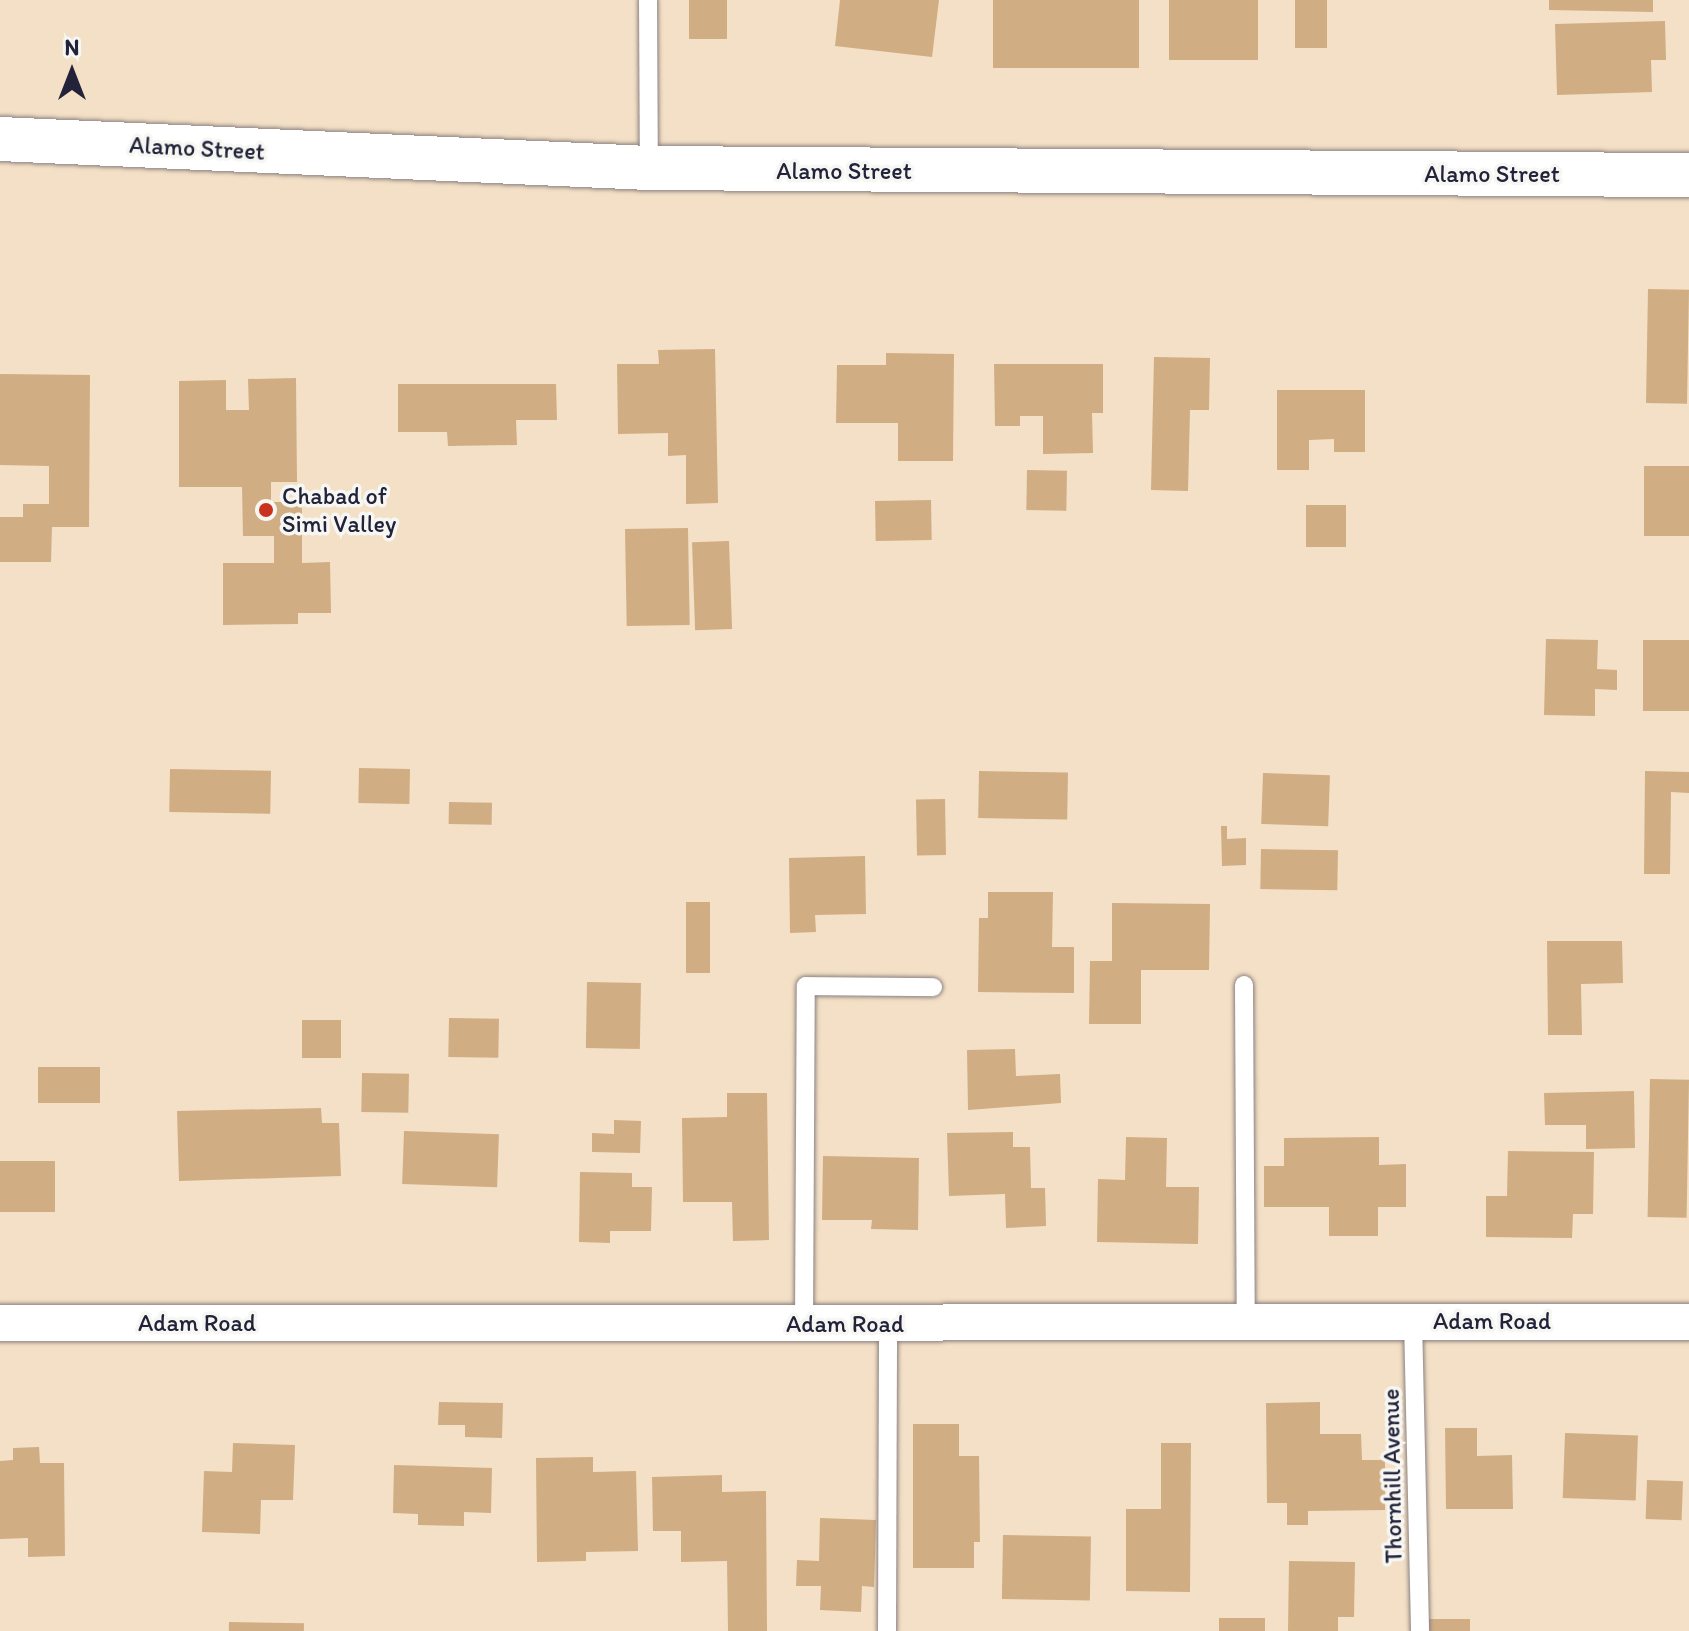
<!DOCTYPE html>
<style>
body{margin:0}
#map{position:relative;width:1689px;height:1631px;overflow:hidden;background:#f4e0c6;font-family:Itim,sans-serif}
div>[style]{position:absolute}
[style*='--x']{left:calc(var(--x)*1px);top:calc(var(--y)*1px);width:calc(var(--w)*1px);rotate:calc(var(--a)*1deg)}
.building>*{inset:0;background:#d1ad83;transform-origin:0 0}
.roads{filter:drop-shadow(0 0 2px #8b8180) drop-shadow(0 0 2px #8b8180)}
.lane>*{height:18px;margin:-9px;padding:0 9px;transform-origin:9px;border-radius:9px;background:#fff}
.street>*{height:36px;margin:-18px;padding:0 18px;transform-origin:18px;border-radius:18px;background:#fff}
.secondary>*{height:44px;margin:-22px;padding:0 22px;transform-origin:22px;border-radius:22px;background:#fff}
.dots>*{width:22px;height:22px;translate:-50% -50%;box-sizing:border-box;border:4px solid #f6f6f2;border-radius:50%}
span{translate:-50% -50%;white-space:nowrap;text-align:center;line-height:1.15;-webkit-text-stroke:7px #f6f6f2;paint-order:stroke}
.street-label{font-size:24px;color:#22223b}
.poi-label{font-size:24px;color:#22223b}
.left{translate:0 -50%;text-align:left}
.north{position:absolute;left:32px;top:32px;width:80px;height:80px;-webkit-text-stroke:6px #f6f6f2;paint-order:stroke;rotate:0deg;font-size:22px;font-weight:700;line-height:32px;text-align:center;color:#22223b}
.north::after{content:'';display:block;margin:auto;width:28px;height:36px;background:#22223b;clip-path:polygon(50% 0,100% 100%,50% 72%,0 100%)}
</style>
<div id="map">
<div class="building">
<i style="left:689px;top:0;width:38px;height:39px"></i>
<i style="clip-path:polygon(840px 0,939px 0,932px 57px,835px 46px)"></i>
<i style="left:993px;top:0;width:146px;height:68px"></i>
<i style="left:1169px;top:0;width:89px;height:60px"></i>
<i style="left:1295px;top:0;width:32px;height:48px"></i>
<i style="clip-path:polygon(1549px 0,1653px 0,1653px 12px,1549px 10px)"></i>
<i style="clip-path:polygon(1665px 21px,1666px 60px,1651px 60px,1652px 92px,1557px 95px,1555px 24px)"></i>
<i style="left:1648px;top:289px;width:41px;height:114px;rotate:1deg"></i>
<i style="clip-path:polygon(715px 349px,718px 503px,686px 504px,686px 455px,668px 456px,668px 433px,618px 434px,617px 364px,659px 364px,658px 350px)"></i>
<i style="clip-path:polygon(886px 353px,954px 354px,953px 461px,898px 461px,898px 423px,836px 423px,837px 365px,886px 365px)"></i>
<i style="clip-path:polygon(1154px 357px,1210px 358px,1209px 410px,1190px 410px,1188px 491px,1151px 490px)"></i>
<i style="clip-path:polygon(994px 364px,1103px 364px,1103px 413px,1092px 413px,1093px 453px,1043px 454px,1043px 416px,1020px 416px,1020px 426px,995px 426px)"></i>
<i style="clip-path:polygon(0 374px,90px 375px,89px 527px,52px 527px,51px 562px,0 562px,0 517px,23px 517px,23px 504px,49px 504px,49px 466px,0 465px)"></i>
<i style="clip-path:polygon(296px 378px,297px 482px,271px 482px,271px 502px,302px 502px,302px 563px,330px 562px,331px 613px,298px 613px,298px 624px,223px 625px,223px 563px,274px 563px,274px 536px,243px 536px,242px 487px,179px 487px,179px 381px,226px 380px,226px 410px,249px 410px,248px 379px)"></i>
<i style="clip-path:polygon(398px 384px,556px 384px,557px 420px,516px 420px,517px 445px,448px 446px,447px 432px,398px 432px)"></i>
<i style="clip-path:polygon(1277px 390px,1365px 390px,1365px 452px,1334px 452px,1334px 439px,1309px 440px,1309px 470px,1277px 470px)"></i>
<i style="left:1689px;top:466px;width:70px;height:45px;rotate:90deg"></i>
<i style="left:1027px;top:470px;width:40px;height:40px;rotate:1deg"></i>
<i style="left:931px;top:500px;width:40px;height:56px;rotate:89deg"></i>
<i style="left:1306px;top:505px;width:40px;height:42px"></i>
<i style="left:688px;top:528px;width:97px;height:63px;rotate:89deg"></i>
<i style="left:729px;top:541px;width:88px;height:37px;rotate:88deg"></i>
<i style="clip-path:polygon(1546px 639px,1598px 640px,1597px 669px,1617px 670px,1617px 690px,1595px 689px,1595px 716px,1544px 715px)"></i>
<i style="left:1689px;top:640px;width:71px;height:46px;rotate:90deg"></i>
<i style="left:359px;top:768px;width:51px;height:35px;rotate:1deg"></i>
<i style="left:170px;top:769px;width:101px;height:43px;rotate:1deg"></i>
<i style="left:979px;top:771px;width:89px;height:47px;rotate:1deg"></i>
<i style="clip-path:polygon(1645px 771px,1689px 772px,1689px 793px,1671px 792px,1670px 874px,1644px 874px)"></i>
<i style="left:1263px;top:773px;width:67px;height:51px;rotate:2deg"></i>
<i style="left:945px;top:799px;width:56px;height:29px;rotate:89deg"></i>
<i style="left:449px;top:802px;width:43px;height:22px;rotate:1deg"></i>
<i style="clip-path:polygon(1221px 826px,1227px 826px,1227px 839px,1246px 838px,1246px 865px,1222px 866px)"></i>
<i style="left:1261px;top:849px;width:77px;height:40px;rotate:1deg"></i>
<i style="clip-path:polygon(865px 856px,866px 914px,815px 915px,816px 932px,790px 933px,789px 858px)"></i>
<i style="clip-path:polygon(988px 892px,1053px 892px,1052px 947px,1074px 947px,1074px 993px,978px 992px,979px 918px,988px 918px)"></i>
<i style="left:686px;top:902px;width:24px;height:71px"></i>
<i style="clip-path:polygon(1112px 903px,1210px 904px,1209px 970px,1141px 970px,1141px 1024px,1089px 1024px,1090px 961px,1112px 961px)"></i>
<i style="clip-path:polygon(1547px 941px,1622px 941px,1623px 983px,1581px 984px,1582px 1035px,1548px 1035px)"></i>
<i style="left:587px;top:982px;width:54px;height:66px;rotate:1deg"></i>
<i style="left:449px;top:1018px;width:50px;height:39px;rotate:1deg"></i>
<i style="left:341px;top:1020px;width:38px;height:39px;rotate:90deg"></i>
<i style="clip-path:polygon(1015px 1049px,1016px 1076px,1060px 1074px,1061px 1103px,968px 1110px,967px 1050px)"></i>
<i style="left:38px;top:1067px;width:62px;height:36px"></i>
<i style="left:362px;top:1073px;width:47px;height:39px;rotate:1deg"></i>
<i style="left:1650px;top:1079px;width:39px;height:138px;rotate:1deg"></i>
<i style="clip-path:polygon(1634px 1091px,1635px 1148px,1586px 1149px,1586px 1125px,1545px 1125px,1544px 1093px)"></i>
<i style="clip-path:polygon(727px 1093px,767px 1093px,769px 1240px,733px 1241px,732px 1202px,683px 1202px,682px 1118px,727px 1117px)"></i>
<i style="clip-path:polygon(321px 1108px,322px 1123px,339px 1123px,341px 1176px,179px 1181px,177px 1111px)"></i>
<i style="clip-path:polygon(614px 1120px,641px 1121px,640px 1153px,592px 1152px,592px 1133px,614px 1134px)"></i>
<i style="left:404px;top:1131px;width:95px;height:53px;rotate:2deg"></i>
<i style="clip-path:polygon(1013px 1132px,1013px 1147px,1030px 1147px,1031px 1188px,1045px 1188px,1046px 1226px,1006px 1228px,1005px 1194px,949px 1196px,947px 1133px)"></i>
<i style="clip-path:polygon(1126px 1137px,1167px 1138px,1166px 1187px,1199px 1187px,1198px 1244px,1097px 1242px,1098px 1179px,1125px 1180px)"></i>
<i style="clip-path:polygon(1379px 1137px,1379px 1165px,1406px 1164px,1406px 1207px,1378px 1207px,1378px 1236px,1329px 1236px,1329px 1207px,1264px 1207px,1264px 1166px,1284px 1166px,1284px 1138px)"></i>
<i style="clip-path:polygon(1508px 1151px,1594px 1152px,1593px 1214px,1573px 1214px,1572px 1238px,1486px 1237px,1486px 1196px,1507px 1196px)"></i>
<i style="clip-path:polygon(823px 1156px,919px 1158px,918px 1230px,871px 1229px,872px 1220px,822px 1220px)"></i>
<i style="left:0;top:1161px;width:55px;height:51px"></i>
<i style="clip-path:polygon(580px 1172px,632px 1173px,632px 1187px,652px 1187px,651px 1231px,610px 1231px,610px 1243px,579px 1242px)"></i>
<i style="clip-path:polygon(439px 1402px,503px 1403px,502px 1438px,465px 1437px,465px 1425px,438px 1425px)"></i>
<i style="clip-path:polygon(1320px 1402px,1320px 1434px,1361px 1434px,1362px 1460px,1385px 1460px,1385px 1510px,1308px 1511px,1308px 1525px,1287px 1525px,1287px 1503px,1267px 1503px,1266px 1403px)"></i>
<i style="clip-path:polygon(913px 1424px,959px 1424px,959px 1456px,979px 1456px,980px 1542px,974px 1542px,974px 1568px,913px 1568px)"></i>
<i style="clip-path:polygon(1445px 1428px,1477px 1428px,1477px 1456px,1512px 1455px,1513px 1509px,1446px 1509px)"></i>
<i style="left:1565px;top:1433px;width:73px;height:65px;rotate:2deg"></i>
<i style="clip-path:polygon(233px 1443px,295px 1445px,293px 1500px,261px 1500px,260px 1534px,202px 1532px,204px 1471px,232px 1472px)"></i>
<i style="clip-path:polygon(1161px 1443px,1191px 1443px,1190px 1592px,1126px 1591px,1126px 1509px,1161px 1509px)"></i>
<i style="clip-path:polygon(39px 1447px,40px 1463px,64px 1463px,65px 1556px,28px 1557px,28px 1538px,0 1539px,0 1461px,13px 1460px,13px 1448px)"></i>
<i style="clip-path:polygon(593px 1457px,593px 1472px,636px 1471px,638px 1551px,586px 1552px,586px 1561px,537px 1562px,536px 1458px)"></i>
<i style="clip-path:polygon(394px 1465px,492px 1468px,491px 1513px,464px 1512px,464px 1526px,418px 1525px,418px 1514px,393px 1513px)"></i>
<i style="clip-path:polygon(722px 1475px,722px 1492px,766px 1491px,767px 1631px,728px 1631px,727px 1561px,681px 1562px,681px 1531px,653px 1531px,652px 1477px)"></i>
<i style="left:1647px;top:1480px;width:36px;height:39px;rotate:2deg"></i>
<i style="clip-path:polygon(820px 1518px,876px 1520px,874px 1587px,862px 1586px,861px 1612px,820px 1610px,821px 1586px,796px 1586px,797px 1560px,819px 1561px)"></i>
<i style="left:1003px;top:1535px;width:88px;height:64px;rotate:1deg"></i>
<i style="clip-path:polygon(1289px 1561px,1355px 1562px,1354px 1617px,1338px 1617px,1338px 1631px,1288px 1631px)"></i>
<i style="left:1219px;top:1618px;width:46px;height:13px"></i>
<i style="left:1470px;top:1619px;width:12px;height:41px;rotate:90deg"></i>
<i style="left:229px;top:1622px;width:75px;height:9px;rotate:1deg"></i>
</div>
<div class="roads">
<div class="lane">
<i style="--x:648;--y:0;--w:168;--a:89.7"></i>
<i style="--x:1244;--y:985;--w:335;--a:89.7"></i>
<i style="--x:1413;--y:1320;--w:311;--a:88.7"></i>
<i style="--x:804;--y:1324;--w:338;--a:-89.7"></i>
<i style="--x:806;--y:986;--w:127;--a:0.5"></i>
<i style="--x:887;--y:1631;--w:308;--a:-89.8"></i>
</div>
<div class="street">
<i style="--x:0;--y:1323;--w:1689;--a:-0.03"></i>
</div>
<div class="secondary">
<i style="--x:0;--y:139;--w:650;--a:2.56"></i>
<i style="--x:649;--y:168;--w:1040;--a:0.39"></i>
</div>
</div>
<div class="dots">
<i style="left:266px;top:510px;background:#c8321e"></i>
</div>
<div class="street-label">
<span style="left:197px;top:148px;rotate:3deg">Alamo Street</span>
<span style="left:844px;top:171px">Alamo Street</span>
<span style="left:1492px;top:174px">Alamo Street</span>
<span style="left:1492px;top:1321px">Adam Road</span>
<span style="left:197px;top:1323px">Adam Road</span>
<span style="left:845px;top:1324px">Adam Road</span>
<span style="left:1392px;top:1476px;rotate:-91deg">Thornhill Avenue</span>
</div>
<div class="poi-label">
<span class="left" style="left:282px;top:510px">Chabad of<br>Simi Valley</span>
</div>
<div class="north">N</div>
</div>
